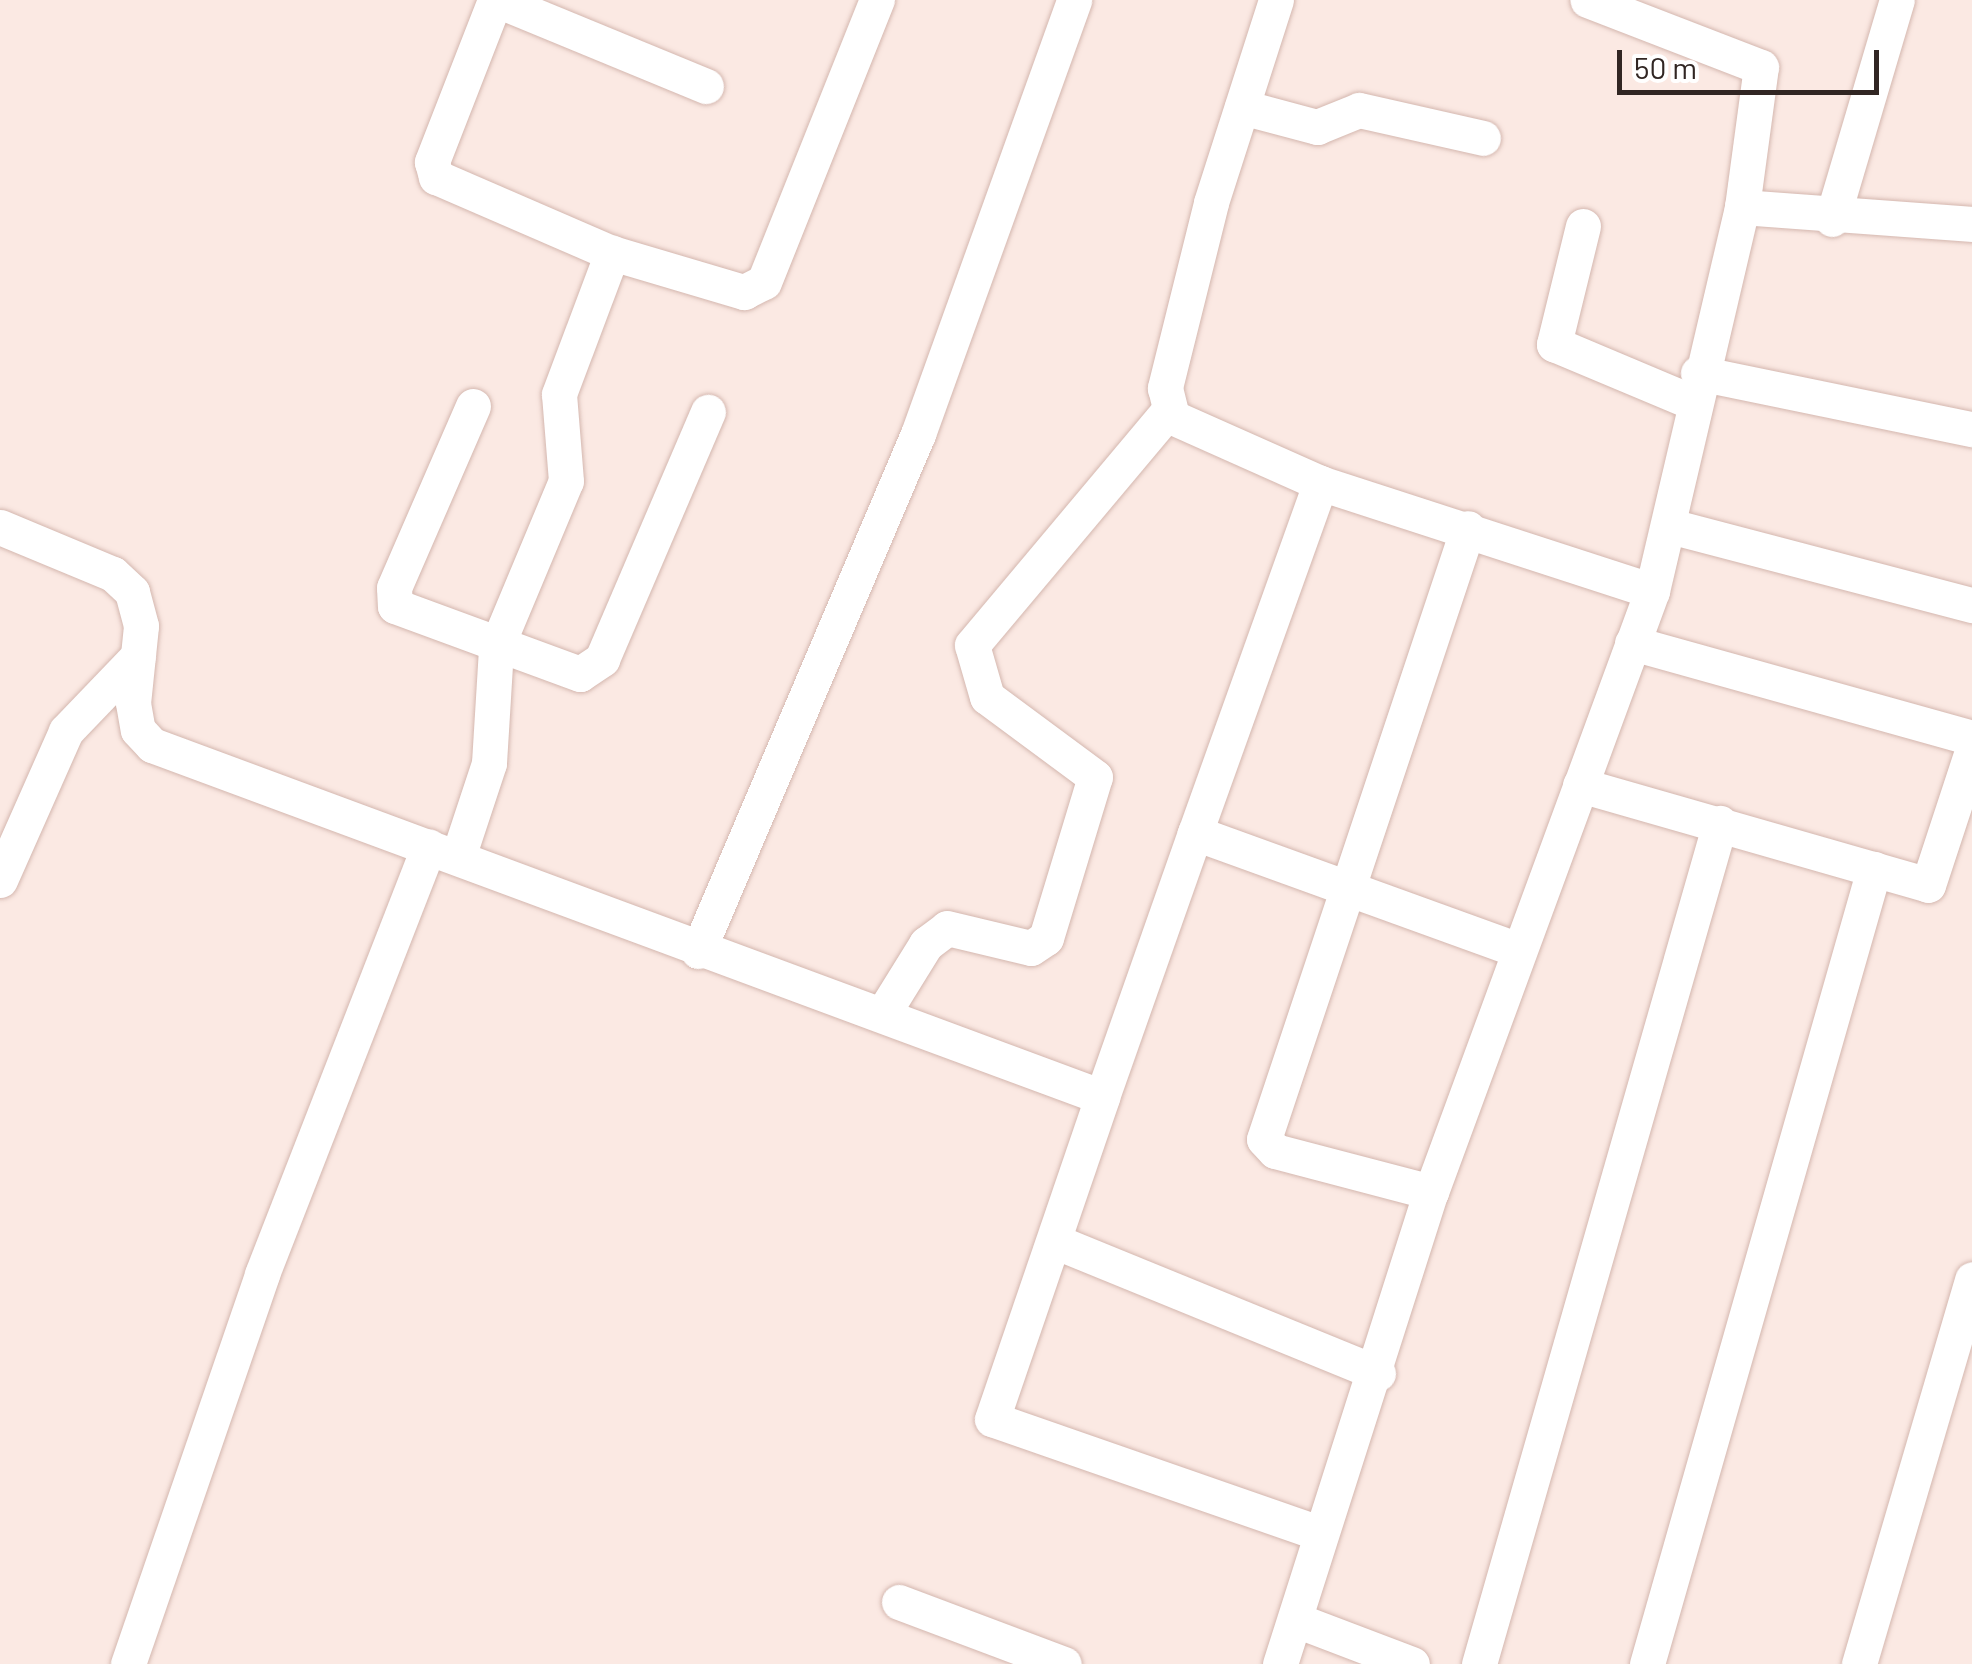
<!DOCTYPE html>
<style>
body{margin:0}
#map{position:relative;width:1972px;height:1664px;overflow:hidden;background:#fbe9e3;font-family:Barlow,sans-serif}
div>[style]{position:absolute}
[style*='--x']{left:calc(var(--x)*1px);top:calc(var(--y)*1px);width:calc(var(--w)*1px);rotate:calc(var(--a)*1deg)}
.roads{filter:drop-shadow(0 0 2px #d4b7af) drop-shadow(0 0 2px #d4b7af)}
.minor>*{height:35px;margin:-17.5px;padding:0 17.5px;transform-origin:17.5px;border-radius:17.5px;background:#fff}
span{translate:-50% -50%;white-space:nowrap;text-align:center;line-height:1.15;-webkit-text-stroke:10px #fff;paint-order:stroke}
.scale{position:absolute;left:1617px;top:50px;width:262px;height:45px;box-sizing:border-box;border:5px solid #312623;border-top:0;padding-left:12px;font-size:30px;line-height:35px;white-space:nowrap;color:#312623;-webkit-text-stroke:8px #fff;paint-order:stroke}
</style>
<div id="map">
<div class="roads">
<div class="minor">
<i style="--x:495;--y:0;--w:174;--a:111.3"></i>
<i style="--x:432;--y:162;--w:16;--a:75"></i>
<i style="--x:436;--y:177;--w:192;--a:23.4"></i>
<i style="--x:612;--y:253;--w:138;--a:16.5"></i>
<i style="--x:744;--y:292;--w:22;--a:-27"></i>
<i style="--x:764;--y:282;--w:304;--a:-68.2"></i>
<i style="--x:497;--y:0;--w:226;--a:22.4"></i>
<i style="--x:1276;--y:0;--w:213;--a:107.8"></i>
<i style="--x:1211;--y:203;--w:191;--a:104"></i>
<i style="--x:1165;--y:388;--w:30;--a:76"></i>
<i style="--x:1172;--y:417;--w:162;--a:24"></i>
<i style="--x:1320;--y:483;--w:349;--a:18"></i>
<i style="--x:1242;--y:107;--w:78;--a:14.9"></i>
<i style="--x:1317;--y:127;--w:45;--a:-22"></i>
<i style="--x:1359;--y:110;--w:127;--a:12.7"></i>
<i style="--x:1742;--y:207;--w:231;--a:4.2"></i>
<i style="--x:1832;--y:219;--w:228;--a:-73.5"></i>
<i style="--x:1583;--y:226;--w:122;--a:103.8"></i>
<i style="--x:1554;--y:344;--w:150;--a:22.8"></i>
<i style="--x:1698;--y:373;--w:280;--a:11.6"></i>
<i style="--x:473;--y:406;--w:198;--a:113.5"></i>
<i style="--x:394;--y:588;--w:18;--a:87"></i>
<i style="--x:395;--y:606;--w:197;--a:20.2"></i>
<i style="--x:580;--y:674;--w:27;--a:-34"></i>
<i style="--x:602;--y:659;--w:269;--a:-66.8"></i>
<i style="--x:1670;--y:526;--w:312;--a:14.7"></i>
<i style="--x:0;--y:527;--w:122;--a:22.6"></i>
<i style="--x:113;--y:574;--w:26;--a:43"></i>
<i style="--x:132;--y:592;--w:35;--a:75"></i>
<i style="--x:141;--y:626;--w:77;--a:95.9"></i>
<i style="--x:133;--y:703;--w:27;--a:80"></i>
<i style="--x:138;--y:730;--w:21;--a:47"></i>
<i style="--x:152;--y:745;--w:1013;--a:20.33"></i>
<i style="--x:1632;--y:643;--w:353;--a:15.6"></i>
<i style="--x:1580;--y:785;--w:362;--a:16"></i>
<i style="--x:1928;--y:885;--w:141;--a:-71.8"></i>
<i style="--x:1195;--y:833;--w:372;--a:-70.3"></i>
<i style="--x:458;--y:857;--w:99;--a:-71.7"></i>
<i style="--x:489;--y:763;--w:115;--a:-86.5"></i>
<i style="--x:496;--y:648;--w:181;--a:-67.3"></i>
<i style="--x:566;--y:481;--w:87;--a:-94.6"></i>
<i style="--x:559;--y:394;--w:151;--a:-69.4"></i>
<i style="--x:0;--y:880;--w:163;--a:-66.1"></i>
<i style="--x:66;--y:731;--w:104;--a:-46.2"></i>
<i style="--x:698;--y:951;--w:562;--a:-66.95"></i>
<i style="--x:918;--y:434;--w:461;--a:-70.2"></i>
<i style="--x:882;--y:1015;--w:84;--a:-58.2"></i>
<i style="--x:926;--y:944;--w:26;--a:-37"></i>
<i style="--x:947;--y:928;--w:86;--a:13.4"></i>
<i style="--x:1031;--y:948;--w:18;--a:-34"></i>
<i style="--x:1046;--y:938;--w:168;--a:-73.1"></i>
<i style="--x:1095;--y:777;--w:134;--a:-143.5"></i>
<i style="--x:987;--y:697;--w:54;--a:-106.1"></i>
<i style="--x:972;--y:645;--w:307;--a:-50"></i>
<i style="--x:1431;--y:1192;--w:161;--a:-165.3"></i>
<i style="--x:1275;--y:1151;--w:16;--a:-133"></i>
<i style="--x:1264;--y:1139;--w:644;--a:-71.54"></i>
<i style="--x:1054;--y:1241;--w:350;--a:22.2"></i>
<i style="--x:1319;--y:1533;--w:346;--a:-160.8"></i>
<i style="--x:992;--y:1419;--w:340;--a:-71.1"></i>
<i style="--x:1102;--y:1097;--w:280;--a:-70.6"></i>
<i style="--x:1195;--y:833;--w:344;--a:19.9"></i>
<i style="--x:899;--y:1602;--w:176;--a:20.6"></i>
<i style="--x:1296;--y:1620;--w:124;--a:20.8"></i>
<i style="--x:128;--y:1664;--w:412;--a:-71"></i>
<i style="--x:262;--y:1274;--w:459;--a:-68.7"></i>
<i style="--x:1280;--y:1664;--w:496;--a:-72.3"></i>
<i style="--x:1431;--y:1192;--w:640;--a:-69.81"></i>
<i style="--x:1652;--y:591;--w:394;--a:-76.8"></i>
<i style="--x:1742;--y:207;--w:141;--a:-82.3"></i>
<i style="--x:1761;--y:67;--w:186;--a:-158.9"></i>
<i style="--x:1479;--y:1664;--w:875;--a:-74.01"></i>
<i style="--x:1647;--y:1664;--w:827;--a:-74.06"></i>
<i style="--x:1859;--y:1664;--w:401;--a:-73.6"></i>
</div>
</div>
<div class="scale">50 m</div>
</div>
